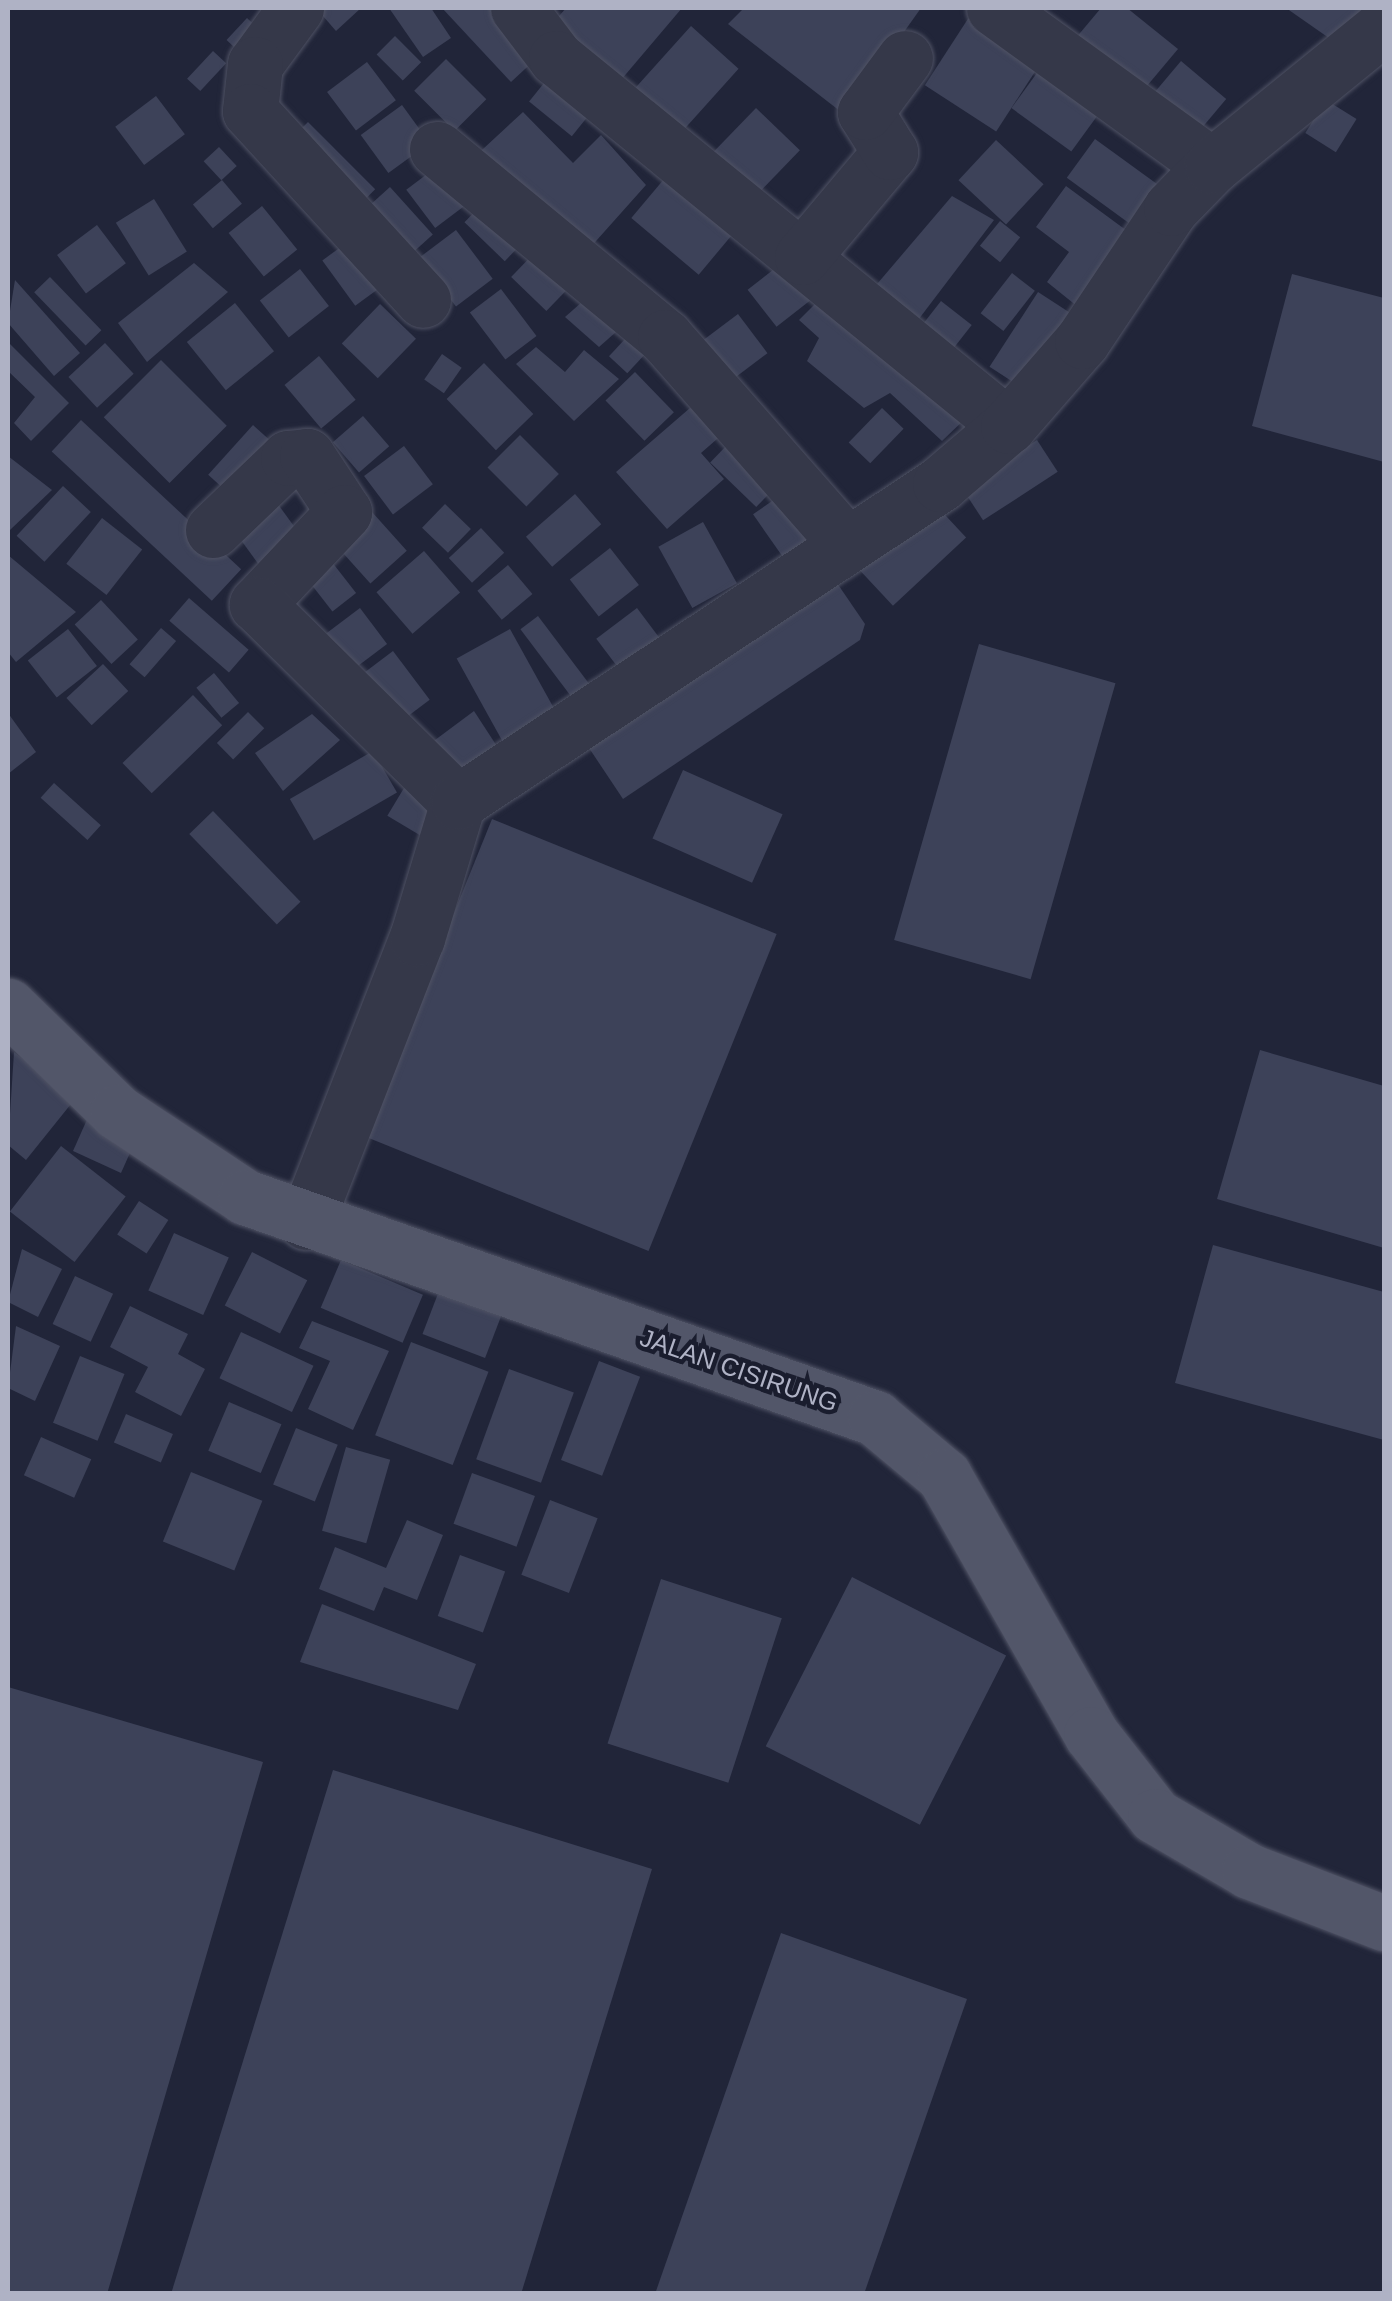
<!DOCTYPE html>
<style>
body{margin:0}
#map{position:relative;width:1392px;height:2301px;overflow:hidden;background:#212539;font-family:Helvetica,sans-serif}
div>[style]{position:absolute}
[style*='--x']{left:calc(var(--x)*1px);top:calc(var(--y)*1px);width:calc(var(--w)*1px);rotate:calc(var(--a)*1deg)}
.building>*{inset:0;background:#3d4259;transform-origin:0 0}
.roads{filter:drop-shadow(0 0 2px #4f5264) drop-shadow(0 0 2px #4f5264)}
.minor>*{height:55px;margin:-27.5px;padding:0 27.5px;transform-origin:27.5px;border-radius:27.5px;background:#353849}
.major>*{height:55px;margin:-27.5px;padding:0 27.5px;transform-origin:27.5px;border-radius:27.5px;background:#525669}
span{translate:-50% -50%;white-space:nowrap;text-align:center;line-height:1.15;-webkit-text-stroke:9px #1a1d2e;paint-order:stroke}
.street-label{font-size:25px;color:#afb2c5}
.frame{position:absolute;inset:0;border:10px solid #afb2c5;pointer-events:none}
</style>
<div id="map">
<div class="building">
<i style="clip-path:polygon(316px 8px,361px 8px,336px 31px)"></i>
<i style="clip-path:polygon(389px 8px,431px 8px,451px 38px,423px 57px)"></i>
<i style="clip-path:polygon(442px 8px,492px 8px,538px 57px,511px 82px)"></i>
<i style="clip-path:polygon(566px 8px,682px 8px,615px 87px,547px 30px)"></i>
<i style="clip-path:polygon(744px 8px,921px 8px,845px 115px,728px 24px)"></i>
<i style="left:975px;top:8px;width:85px;height:92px;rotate:33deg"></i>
<i style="clip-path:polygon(1101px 8px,1127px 8px,1178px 49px,1136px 99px,1070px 45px)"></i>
<i style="clip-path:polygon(1286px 8px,1366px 8px,1339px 45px)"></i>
<i style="left:247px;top:18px;width:19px;height:30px;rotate:43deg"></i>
<i style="left:691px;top:26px;width:64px;height:91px;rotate:42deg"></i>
<i style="left:395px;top:36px;width:37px;height:26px;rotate:45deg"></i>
<i style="left:213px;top:51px;width:18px;height:38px;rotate:43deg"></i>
<i style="left:446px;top:59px;width:57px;height:45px;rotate:45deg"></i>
<i style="left:1181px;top:61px;width:59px;height:54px;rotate:40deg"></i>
<i style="left:367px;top:62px;width:48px;height:50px;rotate:53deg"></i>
<i style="left:1042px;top:66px;width:74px;height:52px;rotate:36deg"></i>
<i style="left:553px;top:72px;width:55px;height:38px;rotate:39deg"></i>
<i style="left:156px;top:96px;width:48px;height:51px;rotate:53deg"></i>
<i style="left:1326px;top:100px;width:36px;height:39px;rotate:32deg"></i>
<i style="left:402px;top:105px;width:47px;height:51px;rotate:54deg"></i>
<i style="left:756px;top:108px;width:61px;height:78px;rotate:44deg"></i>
<i style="clip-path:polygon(523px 112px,573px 163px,601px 135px,646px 185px,580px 259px,470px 161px)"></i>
<i style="left:308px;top:122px;width:95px;height:34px;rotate:45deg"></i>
<i style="left:1095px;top:139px;width:86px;height:48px;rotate:36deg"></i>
<i style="left:996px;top:140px;width:65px;height:55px;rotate:43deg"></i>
<i style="left:219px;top:147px;width:26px;height:21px;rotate:47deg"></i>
<i style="left:447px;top:159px;width:48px;height:51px;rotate:53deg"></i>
<i style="left:675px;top:166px;width:88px;height:68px;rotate:40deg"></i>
<i style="left:222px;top:180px;width:31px;height:38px;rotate:50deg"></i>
<i style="clip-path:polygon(1066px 186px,1134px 236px,1083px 311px,1047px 282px,1069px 252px,1036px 227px)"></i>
<i style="left:390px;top:187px;width:64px;height:38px;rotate:48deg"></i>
<i style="clip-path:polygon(952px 196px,994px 220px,909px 332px,866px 297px)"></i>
<i style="left:154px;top:199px;width:62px;height:45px;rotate:58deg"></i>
<i style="left:486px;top:200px;width:56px;height:31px;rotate:44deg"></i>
<i style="left:262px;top:206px;width:56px;height:43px;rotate:51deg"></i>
<i style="left:1000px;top:221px;width:26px;height:32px;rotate:39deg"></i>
<i style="left:97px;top:225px;width:48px;height:50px;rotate:53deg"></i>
<i style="left:456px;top:230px;width:61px;height:46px;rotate:53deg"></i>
<i style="left:349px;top:241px;width:56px;height:33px;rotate:54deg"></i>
<i style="left:541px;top:246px;width:49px;height:43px;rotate:44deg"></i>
<i style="left:787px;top:259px;width:47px;height:50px;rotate:52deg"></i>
<i style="clip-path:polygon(194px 263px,228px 292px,147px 362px,118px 323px)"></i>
<i style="left:300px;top:269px;width:47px;height:51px;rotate:52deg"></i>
<i style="left:1012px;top:273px;width:29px;height:51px;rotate:38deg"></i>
<i style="clip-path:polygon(1292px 274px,1384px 298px,1384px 462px,1252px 426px)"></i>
<i style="left:50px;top:277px;width:74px;height:22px;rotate:46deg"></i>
<i style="clip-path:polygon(15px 280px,80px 353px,54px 376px,8px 323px)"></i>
<i style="clip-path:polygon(599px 287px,633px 317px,599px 347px,565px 317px)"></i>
<i style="left:501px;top:289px;width:59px;height:39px;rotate:53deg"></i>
<i style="clip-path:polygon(829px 290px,966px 418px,942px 441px,890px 393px,864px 408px,807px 361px,819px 338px,799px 320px)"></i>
<i style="left:1038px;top:292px;width:40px;height:89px;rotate:33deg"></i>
<i style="left:941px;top:301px;width:39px;height:41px;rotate:38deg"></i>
<i style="left:235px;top:303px;width:62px;height:62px;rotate:51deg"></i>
<i style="left:380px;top:304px;width:50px;height:55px;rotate:44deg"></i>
<i style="left:738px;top:314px;width:49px;height:50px;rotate:53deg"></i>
<i style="left:639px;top:324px;width:25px;height:44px;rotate:43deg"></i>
<i style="left:105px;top:343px;width:42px;height:50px;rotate:47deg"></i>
<i style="clip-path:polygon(10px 344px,69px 403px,31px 441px,14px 423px,35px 397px,8px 371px)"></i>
<i style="clip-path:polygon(536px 347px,565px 372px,584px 350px,619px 379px,574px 421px,516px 364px)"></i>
<i style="left:442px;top:354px;width:24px;height:31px;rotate:35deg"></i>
<i style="left:319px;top:356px;width:57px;height:45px;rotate:50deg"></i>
<i style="left:161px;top:360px;width:93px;height:81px;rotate:45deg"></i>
<i style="left:484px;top:363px;width:71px;height:52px;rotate:46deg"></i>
<i style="left:635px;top:372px;width:56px;height:41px;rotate:46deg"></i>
<i style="clip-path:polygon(705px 395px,732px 426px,701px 453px,724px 479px,667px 529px,616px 472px)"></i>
<i style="left:882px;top:408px;width:30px;height:48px;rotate:44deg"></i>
<i style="left:363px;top:416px;width:40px;height:40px;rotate:49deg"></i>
<i style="left:81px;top:420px;width:219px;height:43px;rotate:43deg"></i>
<i style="left:253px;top:425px;width:36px;height:67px;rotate:42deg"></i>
<i style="left:520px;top:435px;width:55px;height:46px;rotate:45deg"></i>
<i style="left:1037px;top:440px;width:38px;height:89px;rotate:57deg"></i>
<i style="left:731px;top:441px;width:64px;height:30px;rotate:44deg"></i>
<i style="left:404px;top:446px;width:48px;height:50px;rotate:53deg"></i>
<i style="clip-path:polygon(8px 456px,52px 490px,10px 530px,8px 529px)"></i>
<i style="left:63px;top:486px;width:38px;height:68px;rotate:43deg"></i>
<i style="left:785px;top:492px;width:52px;height:39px;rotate:55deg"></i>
<i style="left:575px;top:494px;width:40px;height:65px;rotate:49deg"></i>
<i style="left:272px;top:496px;width:47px;height:51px;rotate:54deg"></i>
<i style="left:932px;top:501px;width:50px;height:100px;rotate:47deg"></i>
<i style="left:445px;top:504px;width:36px;height:33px;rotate:44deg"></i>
<i style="left:372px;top:512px;width:52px;height:49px;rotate:48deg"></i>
<i style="left:102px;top:518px;width:51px;height:58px;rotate:38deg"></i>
<i style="left:703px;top:522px;width:70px;height:51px;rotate:61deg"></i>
<i style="left:481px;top:528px;width:34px;height:44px;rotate:47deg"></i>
<i style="left:321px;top:548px;width:57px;height:30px;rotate:52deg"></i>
<i style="left:610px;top:548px;width:47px;height:51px;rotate:52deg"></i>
<i style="left:424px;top:551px;width:55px;height:63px;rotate:49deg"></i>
<i style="clip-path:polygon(8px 555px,76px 612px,16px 662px,8px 652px)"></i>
<i style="left:508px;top:565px;width:38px;height:40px;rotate:50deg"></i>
<i style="clip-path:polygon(837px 583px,865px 624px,860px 640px,623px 799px,589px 748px)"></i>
<i style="left:189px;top:598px;width:79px;height:30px;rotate:41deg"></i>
<i style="left:101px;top:600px;width:54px;height:36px;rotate:47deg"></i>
<i style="left:360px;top:608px;width:45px;height:42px;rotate:53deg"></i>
<i style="left:637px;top:608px;width:49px;height:51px;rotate:53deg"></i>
<i style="left:538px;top:616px;width:94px;height:22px;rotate:53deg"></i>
<i style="left:161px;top:628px;width:20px;height:48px;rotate:41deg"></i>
<i style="left:68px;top:629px;width:47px;height:51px;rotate:52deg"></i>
<i style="left:510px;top:629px;width:100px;height:61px;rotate:61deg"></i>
<i style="left:979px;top:644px;width:142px;height:308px;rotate:16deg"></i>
<i style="left:393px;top:651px;width:61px;height:49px;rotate:53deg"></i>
<i style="left:103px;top:664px;width:37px;height:50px;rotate:47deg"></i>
<i style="left:214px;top:673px;width:39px;height:23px;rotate:50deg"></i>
<i style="left:193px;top:695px;width:42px;height:98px;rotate:46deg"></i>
<i style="clip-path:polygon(474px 711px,502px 754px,460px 791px,427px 746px)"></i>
<i style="left:248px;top:712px;width:23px;height:44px;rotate:45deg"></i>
<i style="clip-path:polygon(8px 713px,36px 752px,8px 774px)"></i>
<i style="clip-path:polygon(312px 714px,340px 740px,283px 791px,255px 753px)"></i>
<i style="left:373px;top:751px;width:48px;height:96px;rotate:60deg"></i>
<i style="left:683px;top:770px;width:109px;height:75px;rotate:24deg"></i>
<i style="left:410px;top:778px;width:43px;height:44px;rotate:31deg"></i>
<i style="left:54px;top:783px;width:63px;height:20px;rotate:42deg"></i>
<i style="left:213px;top:811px;width:126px;height:33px;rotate:46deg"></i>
<i style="left:492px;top:819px;width:307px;height:342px;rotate:22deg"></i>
<i style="clip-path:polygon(1260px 1050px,1384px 1086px,1384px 1248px,1217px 1199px)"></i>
<i style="clip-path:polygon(14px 1052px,75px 1099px,26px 1160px,8px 1145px)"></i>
<i style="clip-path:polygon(93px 1106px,138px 1135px,121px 1173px,73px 1151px)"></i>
<i style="left:61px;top:1146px;width:82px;height:83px;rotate:38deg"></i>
<i style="left:139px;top:1201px;width:35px;height:40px;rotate:33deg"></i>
<i style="left:174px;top:1233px;width:60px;height:63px;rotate:24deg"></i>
<i style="clip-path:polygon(1213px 1245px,1384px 1292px,1384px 1440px,1175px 1383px)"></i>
<i style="clip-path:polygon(22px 1249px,62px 1269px,38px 1317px,8px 1302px)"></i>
<i style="left:252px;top:1252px;width:62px;height:60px;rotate:27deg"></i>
<i style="left:341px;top:1260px;width:89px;height:52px;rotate:23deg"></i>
<i style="left:75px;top:1276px;width:42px;height:53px;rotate:25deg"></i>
<i style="left:439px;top:1291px;width:67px;height:46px;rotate:21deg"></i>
<i style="clip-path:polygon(130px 1306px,188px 1334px,178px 1354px,205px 1369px,181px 1416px,135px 1392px,148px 1367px,110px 1347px)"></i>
<i style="clip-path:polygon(312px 1321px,389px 1351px,353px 1430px,308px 1409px,330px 1361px,299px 1348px)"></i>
<i style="clip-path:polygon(16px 1326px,60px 1346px,35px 1401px,8px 1388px)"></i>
<i style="left:241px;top:1332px;width:80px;height:51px;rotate:25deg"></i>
<i style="left:411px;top:1342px;width:83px;height:100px;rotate:21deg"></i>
<i style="left:80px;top:1356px;width:48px;height:72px;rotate:22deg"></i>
<i style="left:599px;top:1361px;width:44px;height:106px;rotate:21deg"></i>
<i style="left:509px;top:1369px;width:69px;height:96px;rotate:20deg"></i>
<i style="left:229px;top:1402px;width:57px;height:53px;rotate:23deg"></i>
<i style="left:126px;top:1414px;width:51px;height:31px;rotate:23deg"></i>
<i style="left:296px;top:1428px;width:45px;height:61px;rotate:22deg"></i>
<i style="left:41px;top:1437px;width:55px;height:42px;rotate:24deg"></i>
<i style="left:346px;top:1447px;width:46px;height:87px;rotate:16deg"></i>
<i style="left:191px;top:1472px;width:77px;height:75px;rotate:22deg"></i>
<i style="left:472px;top:1473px;width:67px;height:54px;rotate:20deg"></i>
<i style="left:550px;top:1500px;width:51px;height:80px;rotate:21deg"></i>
<i style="clip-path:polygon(407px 1520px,443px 1535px,417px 1600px,384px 1587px,374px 1611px,319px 1589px,335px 1547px,386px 1568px)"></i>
<i style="left:460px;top:1555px;width:48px;height:65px;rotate:20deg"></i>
<i style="left:852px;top:1577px;width:173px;height:190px;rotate:27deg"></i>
<i style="left:661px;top:1579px;width:127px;height:173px;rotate:18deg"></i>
<i style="clip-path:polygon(322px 1604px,476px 1664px,458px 1710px,300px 1662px)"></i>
<i style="clip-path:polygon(8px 1687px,263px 1762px,107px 2294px,8px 2294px)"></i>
<i style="clip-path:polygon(333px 1770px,652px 1869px,521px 2294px,171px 2294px)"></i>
<i style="clip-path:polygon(781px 1933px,967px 1999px,864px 2294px,655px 2294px)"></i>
</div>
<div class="roads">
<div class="minor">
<i style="--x:296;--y:8;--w:69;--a:126.2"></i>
<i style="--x:255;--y:64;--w:47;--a:96.1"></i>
<i style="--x:250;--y:111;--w:256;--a:47.5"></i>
<i style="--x:518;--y:8;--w:63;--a:52.8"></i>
<i style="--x:556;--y:58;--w:583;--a:39.15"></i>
<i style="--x:994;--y:8;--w:269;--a:35.9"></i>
<i style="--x:437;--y:149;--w:296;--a:39.5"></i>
<i style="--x:665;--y:337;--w:274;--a:48.7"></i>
<i style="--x:802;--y:257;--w:137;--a:-50"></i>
<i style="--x:890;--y:152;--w:47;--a:-122"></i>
<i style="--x:865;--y:112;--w:67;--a:-53.5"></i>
<i style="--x:213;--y:530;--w:104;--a:-43.8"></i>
<i style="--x:288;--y:458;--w:19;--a:-6"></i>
<i style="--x:307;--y:456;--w:67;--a:56.5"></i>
<i style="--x:344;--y:512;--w:127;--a:133.4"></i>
<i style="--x:257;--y:604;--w:282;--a:44.6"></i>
<i style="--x:306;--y:1222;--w:305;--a:-68.7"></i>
<i style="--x:417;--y:938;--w:142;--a:-73.2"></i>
<i style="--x:458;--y:802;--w:577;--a:-33.41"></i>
<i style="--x:940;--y:484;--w:89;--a:-40.5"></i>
<i style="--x:1008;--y:426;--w:113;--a:-49"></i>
<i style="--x:1082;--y:341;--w:160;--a:-56.2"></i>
<i style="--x:1171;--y:208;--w:59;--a:-45.7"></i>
<i style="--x:1212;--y:166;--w:222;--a:-39.1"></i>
</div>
<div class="major">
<i style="--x:8;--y:1006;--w:152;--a:44.2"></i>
<i style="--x:117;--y:1112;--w:154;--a:33.6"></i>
<i style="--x:245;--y:1197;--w:668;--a:19.33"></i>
<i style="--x:875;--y:1418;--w:90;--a:40"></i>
<i style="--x:944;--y:1476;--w:297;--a:60.3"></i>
<i style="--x:1091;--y:1734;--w:104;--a:52"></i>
<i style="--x:1155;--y:1816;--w:109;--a:30.3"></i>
<i style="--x:1249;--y:1871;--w:145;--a:21.1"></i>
</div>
</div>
<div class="street-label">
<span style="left:739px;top:1370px;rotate:19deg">JALAN CISIRUNG</span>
</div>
<div class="frame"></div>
</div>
